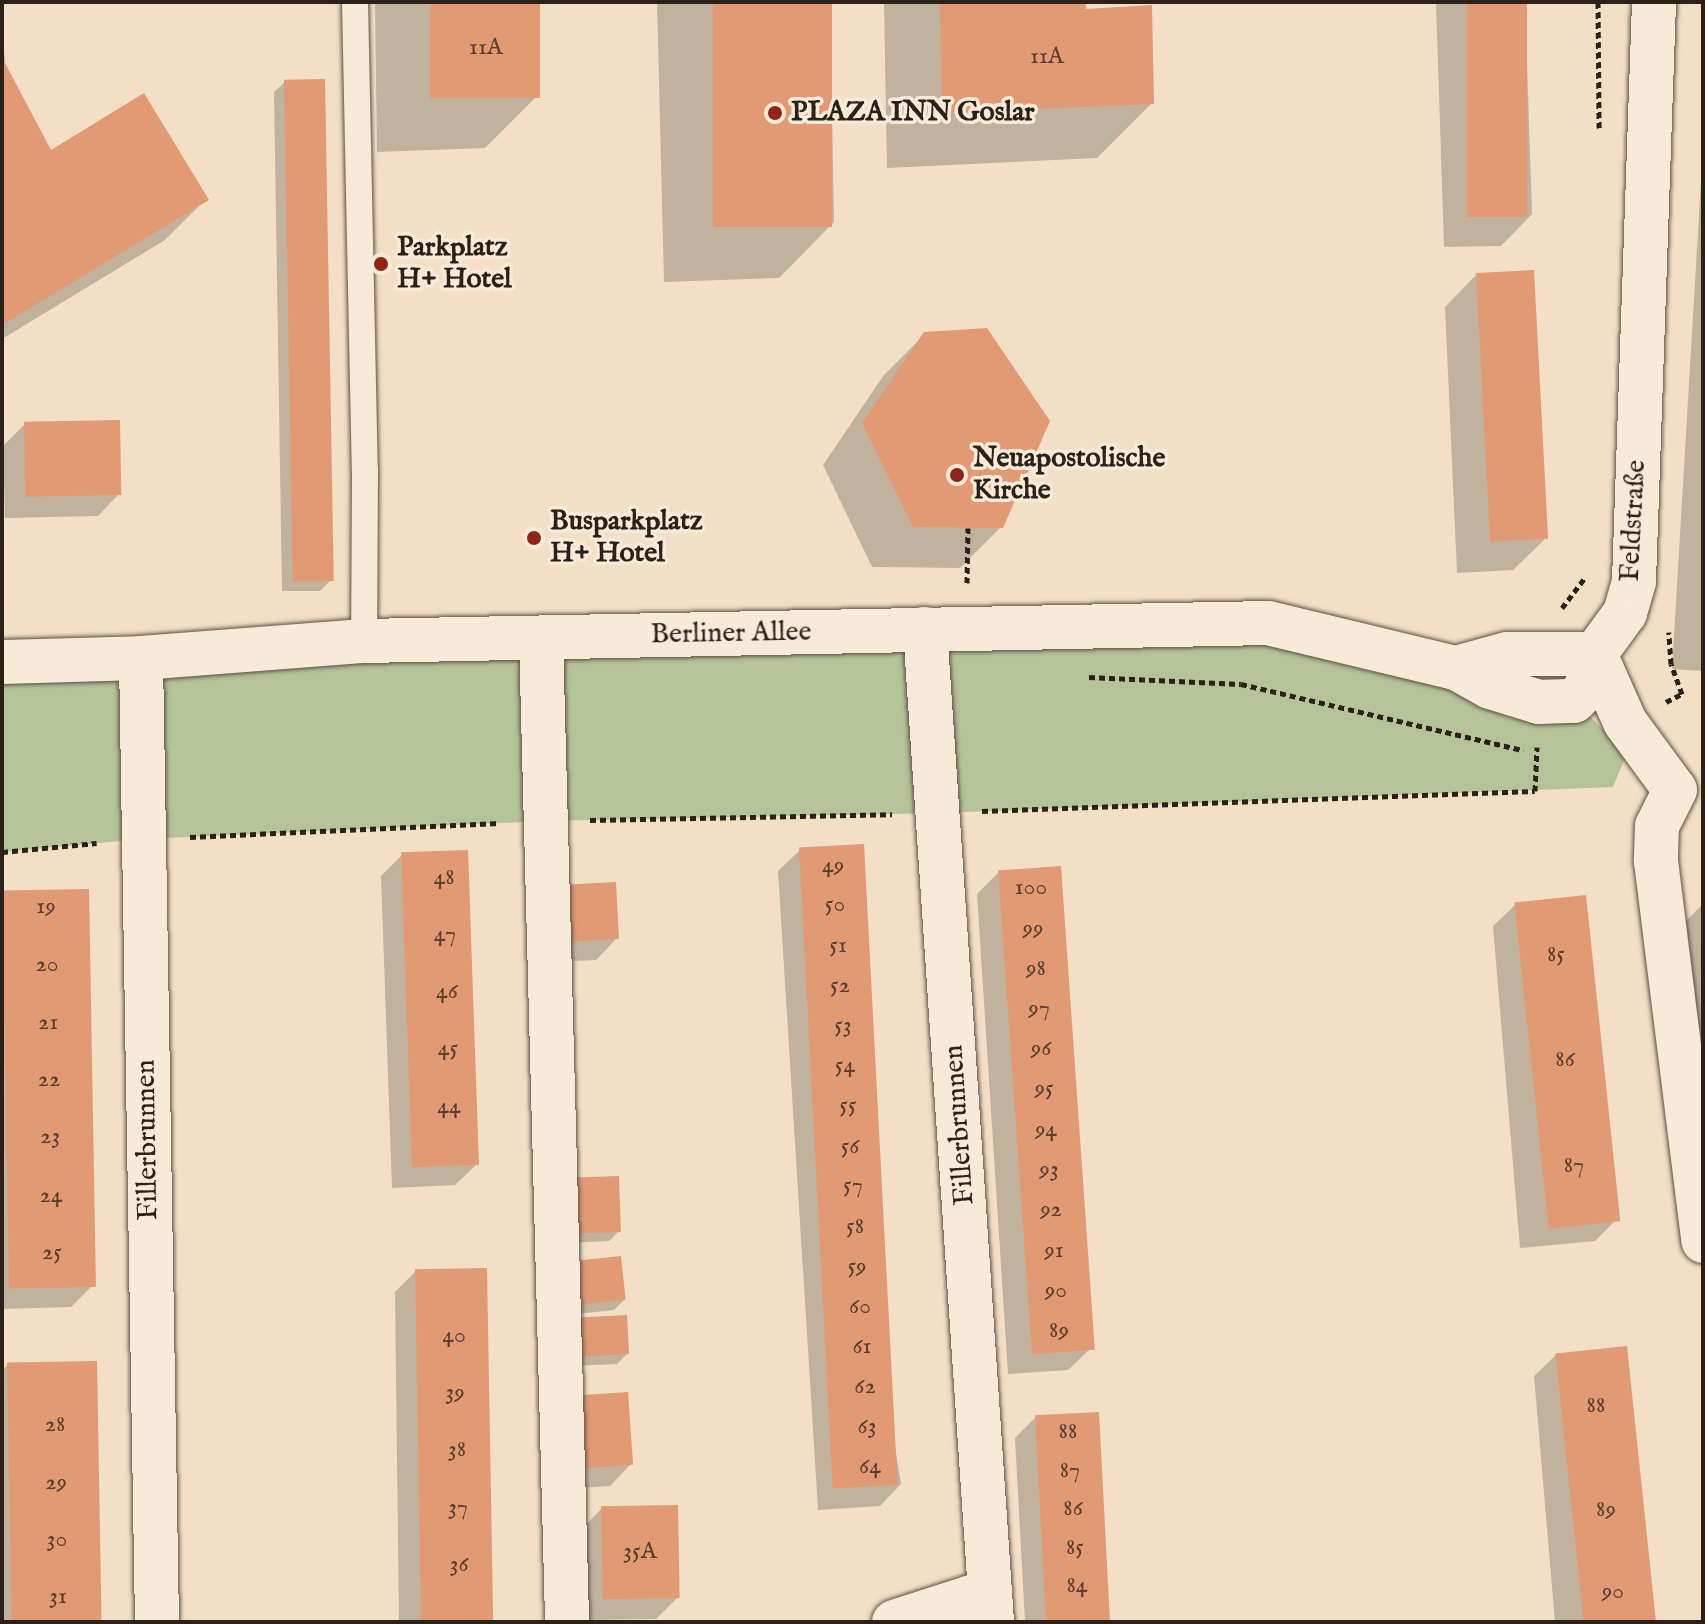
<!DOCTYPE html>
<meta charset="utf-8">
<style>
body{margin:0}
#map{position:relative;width:1705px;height:1624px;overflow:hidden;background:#f2dfc5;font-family:"IM FELL English",serif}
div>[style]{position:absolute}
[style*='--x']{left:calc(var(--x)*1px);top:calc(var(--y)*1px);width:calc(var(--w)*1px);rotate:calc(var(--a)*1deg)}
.green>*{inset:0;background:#b5c398}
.shadow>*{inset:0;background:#0003}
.building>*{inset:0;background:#e29a75;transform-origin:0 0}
.path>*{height:5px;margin-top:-2.5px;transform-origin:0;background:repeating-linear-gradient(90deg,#2b2119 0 6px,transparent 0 10px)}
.roads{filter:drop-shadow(0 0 2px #5d5044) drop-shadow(0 0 2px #5d5044)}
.service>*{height:26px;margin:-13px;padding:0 13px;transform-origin:13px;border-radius:13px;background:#f7ead9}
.minor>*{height:44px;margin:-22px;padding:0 22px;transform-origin:22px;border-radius:22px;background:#f7ead9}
.tertiary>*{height:44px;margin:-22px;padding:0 22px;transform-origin:22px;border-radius:22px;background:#f7ead9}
.dots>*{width:22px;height:22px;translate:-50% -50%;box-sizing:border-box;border:4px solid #f7ead9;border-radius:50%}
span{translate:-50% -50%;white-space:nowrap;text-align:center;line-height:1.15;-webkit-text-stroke:7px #f7ead9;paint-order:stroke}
.number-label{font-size:24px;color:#593f30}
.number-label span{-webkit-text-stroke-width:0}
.poi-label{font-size:28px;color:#2b2119;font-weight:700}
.left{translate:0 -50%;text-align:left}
.street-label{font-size:28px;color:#2b2119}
.frame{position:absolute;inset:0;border:4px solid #2b2119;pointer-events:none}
</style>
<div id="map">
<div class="green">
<i style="clip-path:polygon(1188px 624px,1574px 701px,1627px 753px,1613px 787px,940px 813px,545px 821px,142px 839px,2px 852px,2px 662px)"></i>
</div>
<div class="shadow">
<i style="clip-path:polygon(2px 2px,4px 63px,50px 153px,206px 199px,165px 240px,2px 339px)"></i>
<i style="clip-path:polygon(375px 2px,538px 2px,540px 93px,485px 148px,377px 152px)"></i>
<i style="clip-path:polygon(657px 2px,830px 2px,834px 222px,779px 278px,664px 282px)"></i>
<i style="clip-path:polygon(884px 2px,1084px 2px,1084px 11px,1152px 103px,1097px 158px,887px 168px)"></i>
<i style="clip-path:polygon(1436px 2px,1525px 2px,1532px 214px,1501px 246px,1444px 247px)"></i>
<i style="clip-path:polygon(285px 82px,330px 581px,320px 591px,282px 591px,274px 92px)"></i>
<i style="clip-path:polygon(1703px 148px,1703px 671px,1672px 669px)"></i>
<i style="clip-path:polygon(1476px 275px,1545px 539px,1513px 570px,1457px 573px,1445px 307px)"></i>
<i style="clip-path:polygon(925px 334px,1001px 527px,960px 568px,872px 567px,823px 465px,884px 375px)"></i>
<i style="clip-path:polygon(25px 424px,119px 494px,98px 516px,5px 518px,3px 446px)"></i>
<i style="clip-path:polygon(800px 850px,901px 1484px,880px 1506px,818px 1510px,778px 871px)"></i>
<i style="clip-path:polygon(402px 855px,477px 1164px,455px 1185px,392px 1188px,381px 876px)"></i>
<i style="clip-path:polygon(999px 872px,1090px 1349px,1068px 1370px,1008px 1374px,977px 894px)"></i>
<i style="clip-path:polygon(570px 888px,617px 938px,596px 960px,551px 962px)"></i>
<i style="clip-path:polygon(87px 891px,92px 1286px,71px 1307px,2px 1309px,2px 892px)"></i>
<i style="clip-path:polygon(1703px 904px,1703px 1034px,1701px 1034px,1681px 926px)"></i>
<i style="clip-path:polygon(1515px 905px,1616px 1220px,1595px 1241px,1520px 1248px,1493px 926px)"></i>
<i style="clip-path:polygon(617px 1178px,619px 1231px,609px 1241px,565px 1243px)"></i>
<i style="clip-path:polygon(416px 1271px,489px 1622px,399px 1622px,395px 1292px)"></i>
<i style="clip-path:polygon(562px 1274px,624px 1300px,614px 1310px,567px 1315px)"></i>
<i style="clip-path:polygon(579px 1319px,627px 1354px,617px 1364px,570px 1366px)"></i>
<i style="clip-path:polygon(1556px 1355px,1653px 1622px,1555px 1622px,1534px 1376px)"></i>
<i style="clip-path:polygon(8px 1365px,100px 1622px,2px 1622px,2px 1370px)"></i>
<i style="clip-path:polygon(626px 1395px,631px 1464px,610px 1486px,565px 1489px)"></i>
<i style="clip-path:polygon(1036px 1417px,1109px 1622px,1025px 1622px,1015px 1438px)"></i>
<i style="clip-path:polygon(602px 1508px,678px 1597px,656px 1619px,583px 1620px,581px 1530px)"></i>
</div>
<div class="building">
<i style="left:430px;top:2px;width:110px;height:96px"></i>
<i style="left:713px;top:2px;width:119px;height:225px"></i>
<i style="clip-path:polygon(940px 2px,1086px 2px,1086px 9px,1152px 5px,1154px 104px,942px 113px)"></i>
<i style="left:1467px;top:2px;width:60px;height:215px"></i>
<i style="clip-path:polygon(2px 25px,5px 63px,51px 150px,144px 93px,209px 200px,2px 325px)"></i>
<i style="left:325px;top:79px;width:502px;height:41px;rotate:89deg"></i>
<i style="left:1534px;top:270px;width:269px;height:58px;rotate:87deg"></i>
<i style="clip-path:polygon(987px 328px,1050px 421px,1003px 528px,913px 527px,862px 423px,924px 332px)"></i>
<i style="left:120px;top:420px;width:75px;height:96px;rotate:89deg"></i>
<i style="left:864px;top:844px;width:642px;height:65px;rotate:87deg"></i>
<i style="left:468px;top:850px;width:315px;height:67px;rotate:88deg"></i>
<i style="left:1061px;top:866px;width:485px;height:63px;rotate:86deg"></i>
<i style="left:616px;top:882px;width:57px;height:47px;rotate:87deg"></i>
<i style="left:89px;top:889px;width:398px;height:87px;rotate:89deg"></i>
<i style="left:1586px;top:895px;width:328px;height:72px;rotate:84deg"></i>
<i style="left:619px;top:1176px;width:56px;height:46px;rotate:88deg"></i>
<i style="left:621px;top:1256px;width:44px;height:50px;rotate:84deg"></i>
<i style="left:487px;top:1268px;width:354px;height:72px;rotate:89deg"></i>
<i style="left:627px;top:1315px;width:39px;height:49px;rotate:87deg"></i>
<i style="left:1627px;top:1346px;width:277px;height:72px;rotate:84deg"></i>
<i style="left:97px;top:1361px;width:261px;height:90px;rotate:89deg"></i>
<i style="left:628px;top:1392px;width:73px;height:48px;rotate:86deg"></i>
<i style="left:1099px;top:1412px;width:210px;height:64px;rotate:87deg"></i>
<i style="left:678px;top:1505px;width:93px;height:77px;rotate:89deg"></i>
</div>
<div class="path">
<i style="--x:1598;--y:2;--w:126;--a:89.5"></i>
<i style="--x:967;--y:583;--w:55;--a:-89"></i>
<i style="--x:1562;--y:608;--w:38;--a:-53"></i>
<i style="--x:1089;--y:677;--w:152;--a:2.6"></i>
<i style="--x:1241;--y:684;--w:290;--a:13.2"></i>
<i style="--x:1666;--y:702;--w:18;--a:-27"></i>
<i style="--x:1682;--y:694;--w:32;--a:-110"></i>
<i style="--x:1671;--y:664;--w:32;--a:-94"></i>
<i style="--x:982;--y:811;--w:553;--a:-2.07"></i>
<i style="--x:1535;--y:791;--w:44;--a:-87.4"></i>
<i style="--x:590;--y:820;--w:302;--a:-1.1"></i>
<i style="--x:190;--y:837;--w:310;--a:-2.6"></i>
<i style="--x:2;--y:852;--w:95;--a:-5.4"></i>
</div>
<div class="roads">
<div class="service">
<i style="--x:355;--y:2;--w:468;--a:88.8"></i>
<i style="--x:365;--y:470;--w:171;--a:90.3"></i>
</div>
<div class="minor">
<i style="--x:925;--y:629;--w:995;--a:86.14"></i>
<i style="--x:541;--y:639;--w:983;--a:88.48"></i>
<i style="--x:1595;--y:654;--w:74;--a:66.2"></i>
<i style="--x:1625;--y:722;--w:84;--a:53.7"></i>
<i style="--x:1675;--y:790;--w:40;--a:116.6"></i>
<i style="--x:1657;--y:826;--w:35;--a:92"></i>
<i style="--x:1656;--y:861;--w:383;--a:82.9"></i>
<i style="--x:141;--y:658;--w:964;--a:89.05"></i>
<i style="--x:894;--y:1622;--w:101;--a:-17.9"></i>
</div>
<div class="tertiary">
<i style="--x:2;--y:662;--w:139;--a:-1.6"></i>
<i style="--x:141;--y:658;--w:224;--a:-4.4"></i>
<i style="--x:364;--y:641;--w:904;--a:-1.14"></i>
<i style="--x:1268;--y:623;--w:193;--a:13.5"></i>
<i style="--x:1456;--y:668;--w:39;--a:29"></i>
<i style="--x:1490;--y:687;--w:51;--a:17"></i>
<i style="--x:1539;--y:702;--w:35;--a:-2"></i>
<i style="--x:1574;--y:701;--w:16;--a:-45"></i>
<i style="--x:1585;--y:690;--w:37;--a:-74"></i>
<i style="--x:1595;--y:654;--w:51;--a:-53.8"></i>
<i style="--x:1625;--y:613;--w:33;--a:-74"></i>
<i style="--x:1634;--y:581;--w:579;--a:-88.02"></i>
<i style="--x:1456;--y:668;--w:53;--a:-15.4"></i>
<i style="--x:1507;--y:654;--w:88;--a:0"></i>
</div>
</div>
<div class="dots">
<i style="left:775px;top:113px;background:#8f2418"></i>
<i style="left:381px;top:264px;background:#8f2418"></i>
<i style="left:957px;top:475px;background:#8f2418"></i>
<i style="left:534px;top:538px;background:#8f2418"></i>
</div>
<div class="number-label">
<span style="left:486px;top:48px">11A</span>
<span style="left:1047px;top:57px">11A</span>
<span style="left:833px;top:866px">49</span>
<span style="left:444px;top:878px">48</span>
<span style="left:1031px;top:888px">100</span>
<span style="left:835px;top:905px">50</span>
<span style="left:46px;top:907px">19</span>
<span style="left:1033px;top:929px">99</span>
<span style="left:445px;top:935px">47</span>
<span style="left:838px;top:946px">51</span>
<span style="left:1556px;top:955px">85</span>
<span style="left:47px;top:965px">20</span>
<span style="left:1036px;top:969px">98</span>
<span style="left:840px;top:986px">52</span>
<span style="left:447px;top:992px">46</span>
<span style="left:1039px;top:1009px">97</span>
<span style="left:48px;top:1023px">21</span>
<span style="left:843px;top:1026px">53</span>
<span style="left:448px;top:1049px">45</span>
<span style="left:1041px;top:1049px">96</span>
<span style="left:1565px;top:1060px">86</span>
<span style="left:845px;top:1066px">54</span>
<span style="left:49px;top:1080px">22</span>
<span style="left:1044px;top:1089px">95</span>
<span style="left:848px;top:1106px">55</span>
<span style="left:449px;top:1107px">44</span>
<span style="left:1046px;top:1130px">94</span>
<span style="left:50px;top:1137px">23</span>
<span style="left:850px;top:1147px">56</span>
<span style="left:1574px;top:1166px">87</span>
<span style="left:1049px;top:1170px">93</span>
<span style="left:853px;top:1186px">57</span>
<span style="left:51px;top:1196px">24</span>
<span style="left:1051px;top:1210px">92</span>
<span style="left:855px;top:1227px">58</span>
<span style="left:1054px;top:1251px">91</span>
<span style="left:52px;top:1253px">25</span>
<span style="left:857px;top:1267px">59</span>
<span style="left:1056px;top:1291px">90</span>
<span style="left:860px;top:1307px">60</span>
<span style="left:1059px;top:1331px">89</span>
<span style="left:454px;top:1336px">40</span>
<span style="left:862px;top:1347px">61</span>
<span style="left:865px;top:1387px">62</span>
<span style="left:455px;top:1393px">39</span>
<span style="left:1596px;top:1406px">88</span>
<span style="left:55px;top:1425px">28</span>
<span style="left:867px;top:1427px">63</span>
<span style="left:1068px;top:1432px">88</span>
<span style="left:457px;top:1450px">38</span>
<span style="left:870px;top:1467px">64</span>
<span style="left:1070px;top:1471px">87</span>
<span style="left:56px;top:1483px">29</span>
<span style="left:458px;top:1508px">37</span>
<span style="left:1073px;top:1509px">86</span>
<span style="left:1606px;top:1510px">89</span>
<span style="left:57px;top:1540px">30</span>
<span style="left:1075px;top:1548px">85</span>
<span style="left:640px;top:1552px">35A</span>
<span style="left:459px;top:1565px">36</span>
<span style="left:1077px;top:1586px">84</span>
<span style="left:1613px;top:1592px">90</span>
<span style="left:58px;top:1597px">31</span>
</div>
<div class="poi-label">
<span class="left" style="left:791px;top:113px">PLAZA INN Goslar</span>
<span class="left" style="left:397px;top:264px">Parkplatz<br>H+ Hotel</span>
<span class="left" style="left:973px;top:475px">Neuapostolische<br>Kirche</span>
<span class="left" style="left:550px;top:538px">Busparkplatz<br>H+ Hotel</span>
</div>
<div class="street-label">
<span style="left:1634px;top:521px;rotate:-87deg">Feldstraße</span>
<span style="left:731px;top:634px;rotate:-1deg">Berliner Allee</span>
<span style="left:960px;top:1125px;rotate:-94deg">Fillerbrunnen</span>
<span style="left:148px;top:1140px;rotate:-91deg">Fillerbrunnen</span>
</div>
<div class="frame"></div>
</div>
